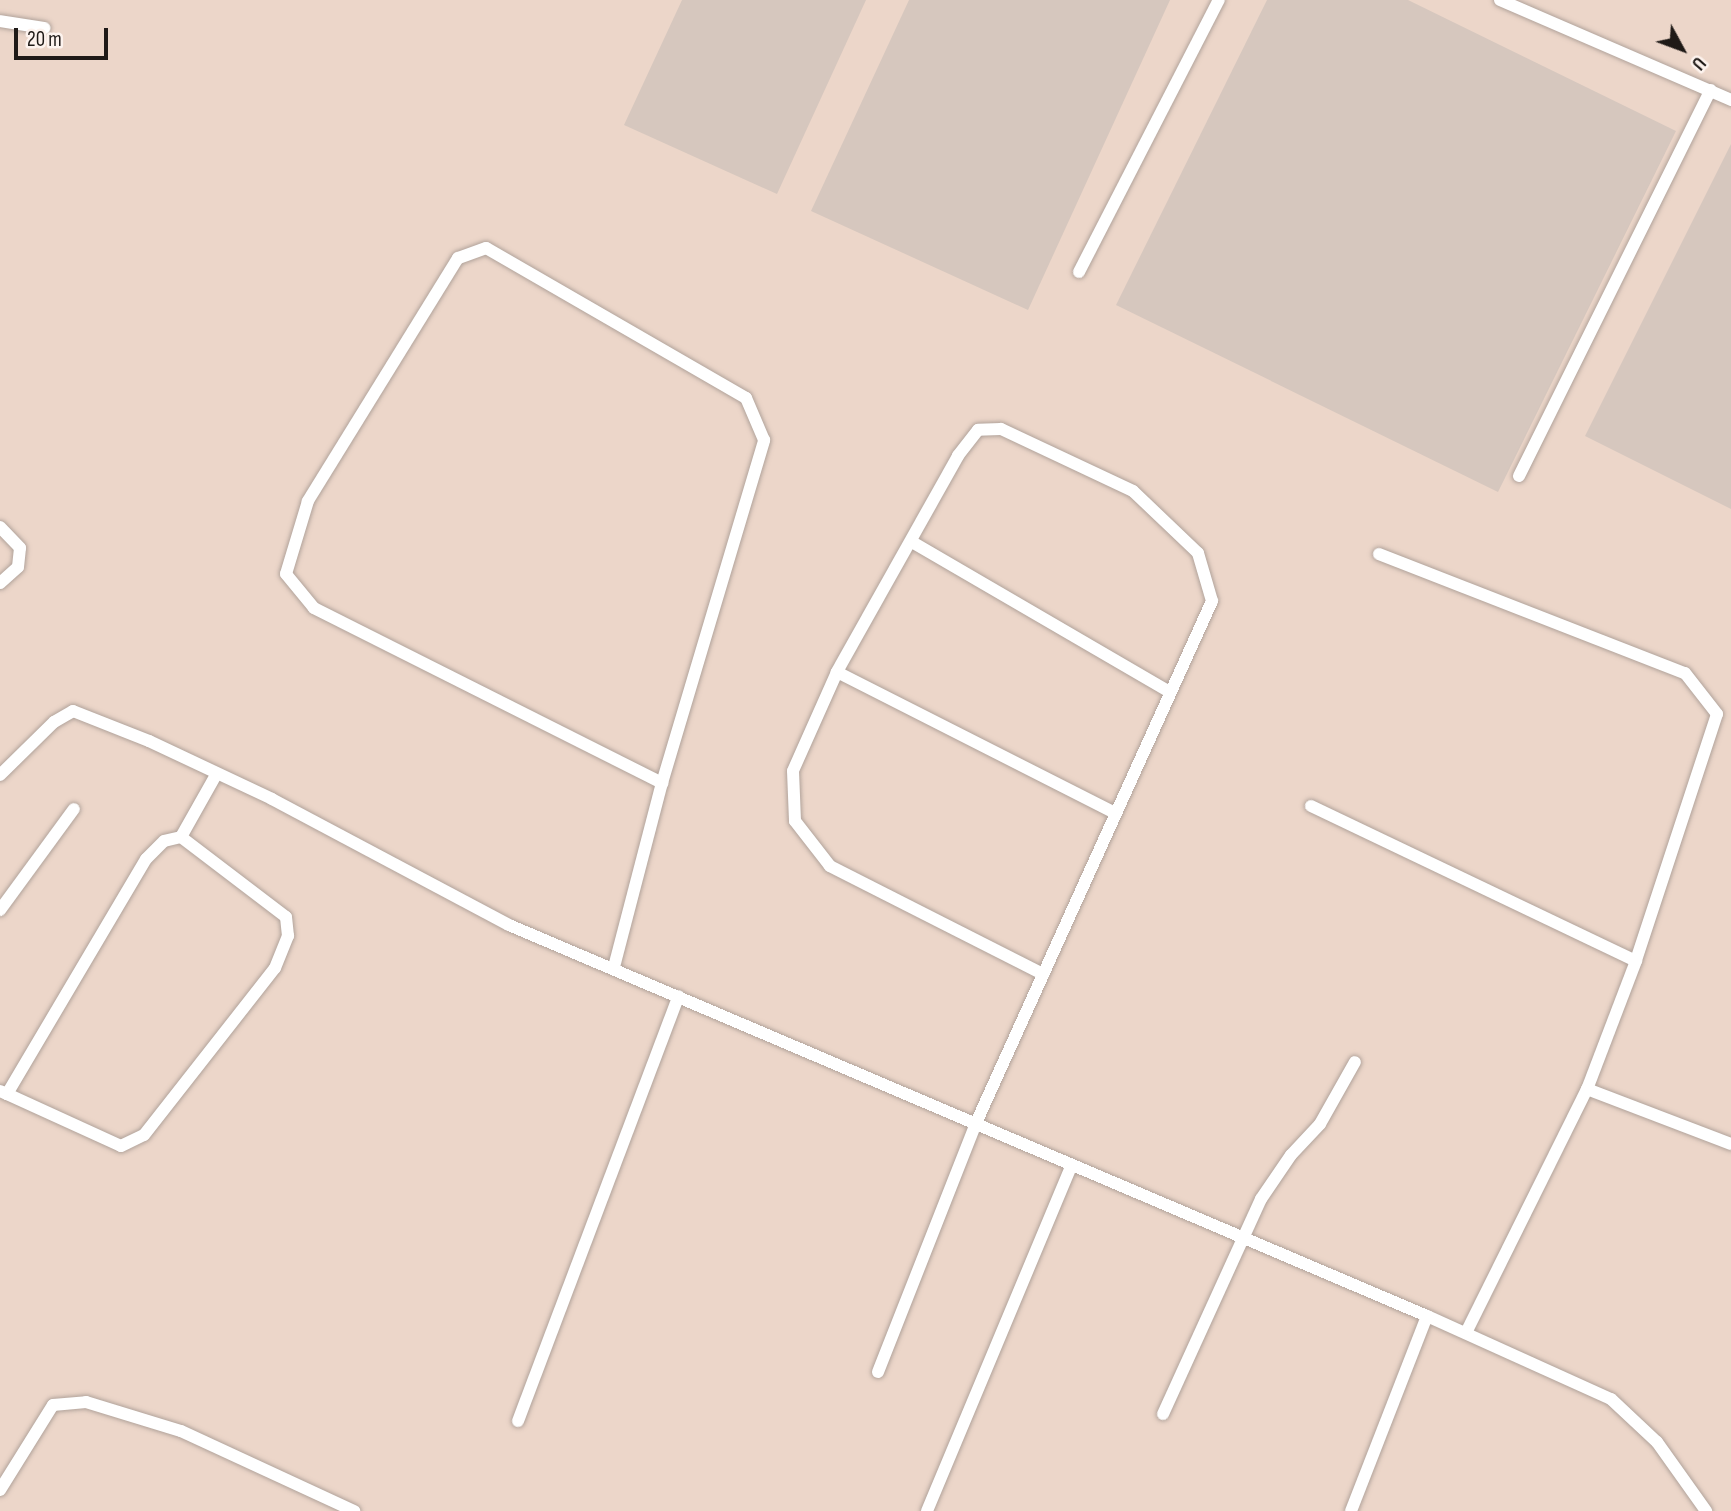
<!DOCTYPE html>
<style>
body{margin:0}
#map{position:relative;width:1731px;height:1511px;overflow:hidden;background:#f4e5dc;font-family:"Sofia Sans Condensed",sans-serif}
div>[style]{position:absolute}
[style*='--x']{left:calc(var(--x)*1px);top:calc(var(--y)*1px);width:calc(var(--w)*1px);rotate:calc(var(--a)*1deg)}
.built>*{inset:0;background:#ecd6c9;transform-origin:0 0}
.building>*{inset:0;background:#d6c7be}
.roads{filter:drop-shadow(0 0 2px #b1a39b) drop-shadow(0 0 2px #b1a39b)}
.lane>*{height:12px;margin:-6px;padding:0 6px;transform-origin:6px;border-radius:6px;background:#fff}
span{translate:-50% -50%;white-space:nowrap;text-align:center;line-height:1.15;-webkit-text-stroke:5px #fdf3ee;paint-order:stroke}
.north{position:absolute;left:1647px;top:14px;width:70px;height:70px;-webkit-text-stroke:5px #fdf3ee;paint-order:stroke;rotate:131deg;font-size:19px;font-weight:700;line-height:28px;text-align:center;color:#1f1a17}
.north::after{content:'';display:block;margin:auto;width:24px;height:32px;background:#1f1a17;clip-path:polygon(50% 0,100% 100%,50% 72%,0 100%)}
.scale{position:absolute;left:14px;top:28px;width:94px;height:32px;box-sizing:border-box;border:4px solid #1f1a17;border-top:0;padding-left:9px;font-size:21px;line-height:24px;white-space:nowrap;color:#1f1a17;-webkit-text-stroke:5px #fdf3ee;paint-order:stroke}
</style>
<div id="map">
<div class="built">
<i style="left:0;top:0;width:1731px;height:1511px"></i>
</div>
<div class="building">
<i style="clip-path:polygon(682px 0,866px 0,777px 194px,624px 125px)"></i>
<i style="clip-path:polygon(909px 0,1170px 0,1028px 310px,811px 211px)"></i>
<i style="clip-path:polygon(1267px 0,1408px 0,1676px 131px,1498px 492px,1116px 305px)"></i>
<i style="clip-path:polygon(1731px 144px,1731px 509px,1585px 436px)"></i>
</div>
<div class="roads">
<div class="lane">
<i style="--x:1500;--y:0;--w:252;--a:23.4"></i>
<i style="--x:0;--y:21;--w:45;--a:9"></i>
<i style="--x:1079;--y:272;--w:306;--a:-62.8"></i>
<i style="--x:1519;--y:476;--w:431;--a:-63.6"></i>
<i style="--x:0;--y:527;--w:29;--a:46"></i>
<i style="--x:20;--y:548;--w:19;--a:96"></i>
<i style="--x:18;--y:567;--w:24;--a:138"></i>
<i style="--x:912;--y:542;--w:296;--a:30.2"></i>
<i style="--x:1379;--y:554;--w:328;--a:21.3"></i>
<i style="--x:1685;--y:673;--w:52;--a:52"></i>
<i style="--x:1717;--y:714;--w:260;--a:108.2"></i>
<i style="--x:1636;--y:961;--w:137;--a:110.9"></i>
<i style="--x:1587;--y:1089;--w:272;--a:116.4"></i>
<i style="--x:837;--y:672;--w:312;--a:26.9"></i>
<i style="--x:0;--y:775;--w:76;--a:-44.5"></i>
<i style="--x:54;--y:722;--w:22;--a:-30"></i>
<i style="--x:73;--y:711;--w:82;--a:21.5"></i>
<i style="--x:149;--y:741;--w:136;--a:25.2"></i>
<i style="--x:272;--y:799;--w:268;--a:28"></i>
<i style="--x:509;--y:925;--w:998;--a:23.07"></i>
<i style="--x:1427;--y:1316;--w:202;--a:24.3"></i>
<i style="--x:1611;--y:1399;--w:63;--a:43.1"></i>
<i style="--x:1657;--y:1442;--w:85;--a:54.6"></i>
<i style="--x:1311;--y:806;--w:360;--a:25.5"></i>
<i style="--x:181;--y:837;--w:73;--a:-60.6"></i>
<i style="--x:0;--y:910;--w:125;--a:-53.8"></i>
<i style="--x:614;--y:967;--w:190;--a:-75.4"></i>
<i style="--x:662;--y:783;--w:358;--a:-73.4"></i>
<i style="--x:764;--y:440;--w:46;--a:-113.2"></i>
<i style="--x:746;--y:398;--w:300;--a:-150"></i>
<i style="--x:486;--y:248;--w:30;--a:160"></i>
<i style="--x:458;--y:258;--w:286;--a:121.7"></i>
<i style="--x:308;--y:501;--w:76;--a:106.8"></i>
<i style="--x:286;--y:574;--w:44;--a:50.5"></i>
<i style="--x:314;--y:608;--w:390;--a:26.7"></i>
<i style="--x:1587;--y:1089;--w:154;--a:20.9"></i>
<i style="--x:0;--y:1091;--w:8;--a:23"></i>
<i style="--x:7;--y:1094;--w:125;--a:24.5"></i>
<i style="--x:121;--y:1146;--w:25;--a:-26"></i>
<i style="--x:144;--y:1135;--w:212;--a:-51.9"></i>
<i style="--x:275;--y:968;--w:35;--a:-68"></i>
<i style="--x:288;--y:936;--w:19;--a:-96"></i>
<i style="--x:286;--y:917;--w:132;--a:-142.7"></i>
<i style="--x:181;--y:837;--w:17;--a:167"></i>
<i style="--x:164;--y:841;--w:25;--a:135"></i>
<i style="--x:146;--y:859;--w:273;--a:120.6"></i>
<i style="--x:878;--y:1372;--w:268;--a:-68.5"></i>
<i style="--x:976;--y:1123;--w:573;--a:-65.67"></i>
<i style="--x:1212;--y:601;--w:50;--a:-106.3"></i>
<i style="--x:1198;--y:553;--w:90;--a:-136.4"></i>
<i style="--x:1133;--y:491;--w:146;--a:-154.8"></i>
<i style="--x:1001;--y:429;--w:23;--a:178"></i>
<i style="--x:978;--y:430;--w:33;--a:128"></i>
<i style="--x:958;--y:456;--w:248;--a:119.3"></i>
<i style="--x:837;--y:672;--w:108;--a:114"></i>
<i style="--x:793;--y:771;--w:50;--a:87.7"></i>
<i style="--x:795;--y:821;--w:57;--a:52.1"></i>
<i style="--x:830;--y:866;--w:239;--a:26.9"></i>
<i style="--x:1163;--y:1414;--w:236;--a:-65.5"></i>
<i style="--x:1261;--y:1199;--w:53;--a:-55.7"></i>
<i style="--x:1291;--y:1155;--w:42;--a:-46.9"></i>
<i style="--x:1320;--y:1124;--w:71;--a:-60.6"></i>
<i style="--x:518;--y:1421;--w:454;--a:-69.3"></i>
<i style="--x:0;--y:1490;--w:100;--a:-58.1"></i>
<i style="--x:53;--y:1405;--w:33;--a:-5"></i>
<i style="--x:86;--y:1402;--w:99;--a:17"></i>
<i style="--x:181;--y:1431;--w:191;--a:24.8"></i>
<i style="--x:927;--y:1511;--w:375;--a:-67.3"></i>
<i style="--x:1351;--y:1511;--w:209;--a:-68.7"></i>
</div>
</div>
<div class="north">U</div>
<div class="scale">20 m</div>
</div>
